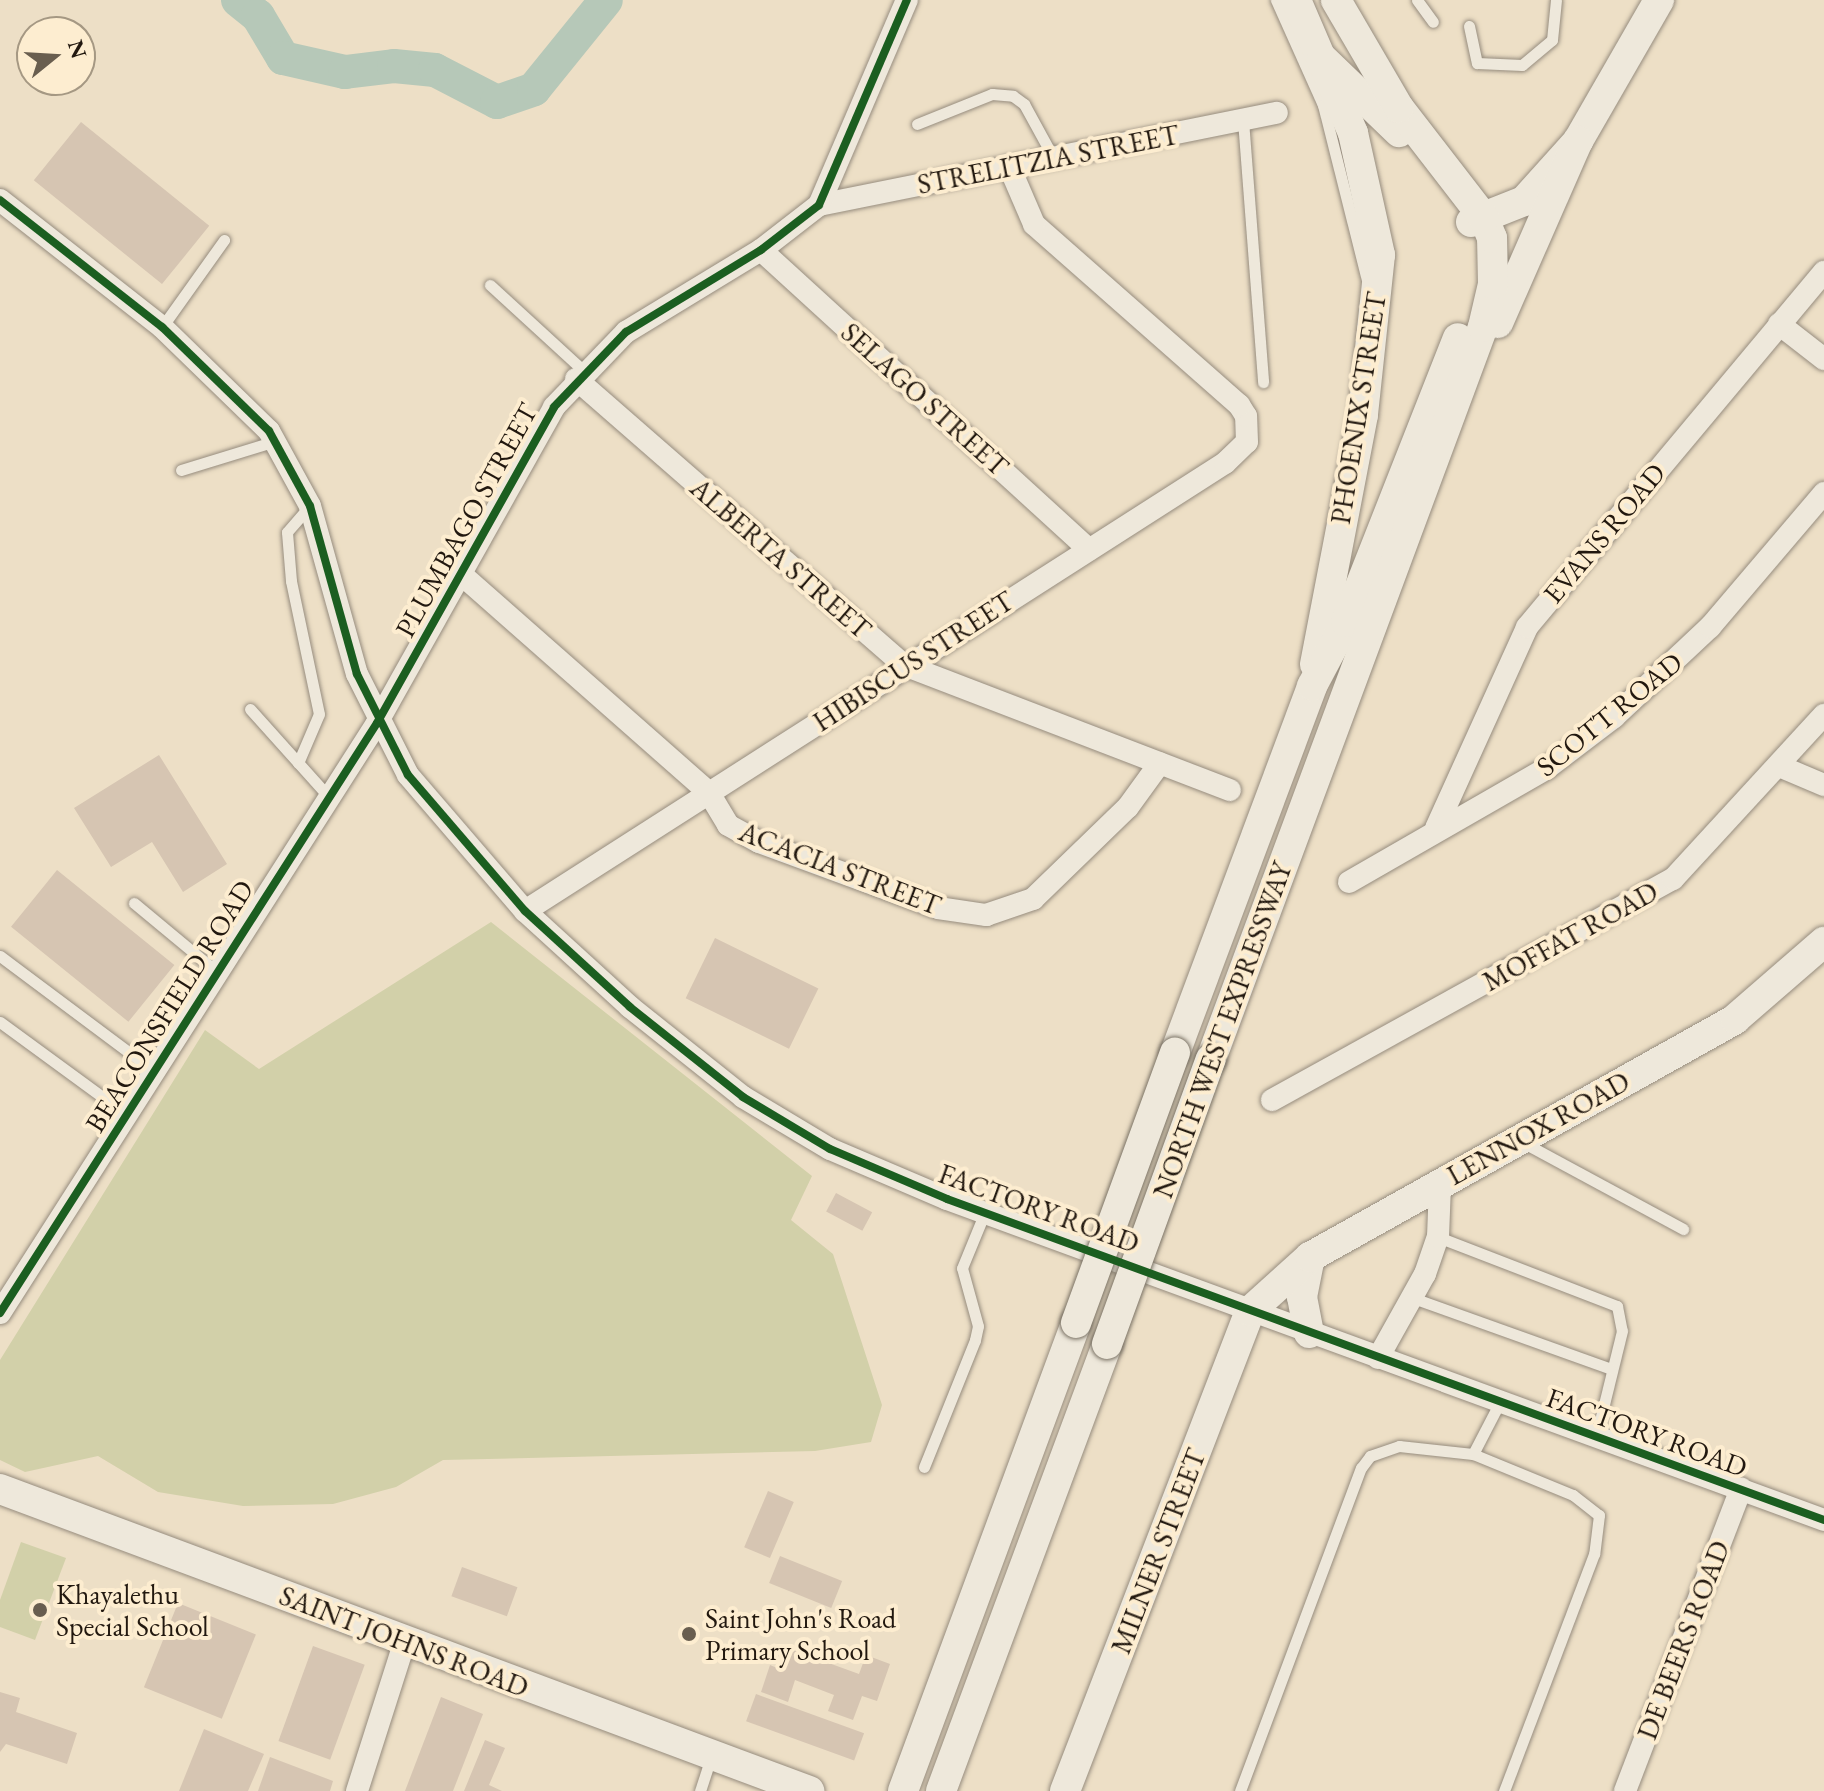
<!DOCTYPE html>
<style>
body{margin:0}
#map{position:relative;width:1824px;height:1791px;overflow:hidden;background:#eddfc6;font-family:"EB Garamond",serif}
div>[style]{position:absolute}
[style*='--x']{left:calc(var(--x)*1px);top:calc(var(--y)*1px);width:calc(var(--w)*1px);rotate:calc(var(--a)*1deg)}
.green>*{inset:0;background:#d2d0a9}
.river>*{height:34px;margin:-17px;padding:0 17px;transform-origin:17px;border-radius:17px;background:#b6c8b8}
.building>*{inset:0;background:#d6c5b2;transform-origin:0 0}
.roads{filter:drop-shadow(0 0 2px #968c7e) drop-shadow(0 0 2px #968c7e)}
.lane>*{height:11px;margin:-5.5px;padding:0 5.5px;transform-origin:5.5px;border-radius:5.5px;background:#eee8db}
.street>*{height:22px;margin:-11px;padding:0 11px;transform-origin:11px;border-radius:11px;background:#eee8db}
.secondary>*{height:30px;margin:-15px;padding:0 15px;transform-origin:15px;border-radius:15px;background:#eee8db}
.bridges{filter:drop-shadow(0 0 2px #7a7265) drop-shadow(0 0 2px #7a7265)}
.secondary-bridge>*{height:30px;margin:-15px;padding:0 15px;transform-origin:15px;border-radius:15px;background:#eee8db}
.cycleway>*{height:8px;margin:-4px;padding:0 4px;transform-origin:4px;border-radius:4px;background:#1b5e20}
.dots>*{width:22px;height:22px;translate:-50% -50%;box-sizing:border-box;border:4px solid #fdedd0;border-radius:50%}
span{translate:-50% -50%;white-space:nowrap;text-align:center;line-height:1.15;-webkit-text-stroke:8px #fdedd0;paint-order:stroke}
.street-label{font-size:28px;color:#22180f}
.poi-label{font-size:28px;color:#22180f}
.left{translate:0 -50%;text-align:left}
.north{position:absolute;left:16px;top:16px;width:80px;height:80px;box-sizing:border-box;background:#fdedd0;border:2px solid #a59883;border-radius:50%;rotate:72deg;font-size:22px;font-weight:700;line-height:32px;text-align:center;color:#22180f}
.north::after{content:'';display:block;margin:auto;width:28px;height:36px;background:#695e4f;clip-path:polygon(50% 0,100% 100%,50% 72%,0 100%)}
</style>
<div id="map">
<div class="green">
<i style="clip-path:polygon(491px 922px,812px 1176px,791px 1220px,833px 1254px,882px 1405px,871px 1442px,815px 1451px,443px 1460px,396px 1487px,333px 1504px,243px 1506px,158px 1492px,98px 1456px,25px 1472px,0 1460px,0 1360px,205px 1030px,259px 1069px)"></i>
<i style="clip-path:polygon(21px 1542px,66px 1558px,35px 1640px,0 1627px,0 1600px)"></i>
</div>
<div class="river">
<i style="--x:238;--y:0;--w:26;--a:39"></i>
<i style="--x:258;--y:16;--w:49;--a:59.2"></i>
<i style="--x:283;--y:58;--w:64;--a:12.7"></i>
<i style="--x:345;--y:72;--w:49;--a:-7"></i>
<i style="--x:394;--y:66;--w:41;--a:5.6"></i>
<i style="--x:435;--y:70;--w:70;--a:27.3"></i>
<i style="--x:497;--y:102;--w:39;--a:-19"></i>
<i style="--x:534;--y:89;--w:114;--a:-51"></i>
</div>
<div class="building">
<i style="left:81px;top:122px;width:165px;height:75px;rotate:39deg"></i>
<i style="clip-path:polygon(159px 755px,227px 864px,183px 892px,152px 842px,111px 867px,74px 808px)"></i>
<i style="left:57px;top:870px;width:151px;height:73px;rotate:39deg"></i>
<i style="left:715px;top:938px;width:115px;height:67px;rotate:26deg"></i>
<i style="left:836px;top:1193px;width:41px;height:21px;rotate:28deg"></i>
<i style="left:768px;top:1491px;width:28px;height:61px;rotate:23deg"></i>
<i style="left:780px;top:1556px;width:67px;height:29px;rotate:22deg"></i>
<i style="left:462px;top:1567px;width:59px;height:31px;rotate:20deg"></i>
<i style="left:178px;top:1603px;width:84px;height:91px;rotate:22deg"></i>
<i style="left:313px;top:1646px;width:55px;height:101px;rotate:20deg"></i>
<i style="clip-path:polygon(790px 1649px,859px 1674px,866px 1655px,890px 1664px,877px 1701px,862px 1696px,853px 1720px,828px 1711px,834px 1695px,795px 1680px,788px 1702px,761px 1692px,770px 1665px,782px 1670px)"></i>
<i style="clip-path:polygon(0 1692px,20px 1698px,16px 1712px,77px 1733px,67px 1764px,6px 1744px,0 1752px)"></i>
<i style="left:756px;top:1694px;width:115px;height:29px;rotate:20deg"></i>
<i style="clip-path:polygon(441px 1697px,483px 1714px,453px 1791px,405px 1791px)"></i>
<i style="clip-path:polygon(204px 1729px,264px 1754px,248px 1791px,179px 1791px)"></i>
<i style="clip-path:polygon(485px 1740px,505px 1748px,489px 1785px,502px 1791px,464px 1791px)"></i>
<i style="clip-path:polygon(270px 1757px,333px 1781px,330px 1791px,258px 1791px)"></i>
</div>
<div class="roads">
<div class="lane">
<i style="--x:1276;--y:0;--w:115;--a:65.9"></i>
<i style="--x:1323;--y:105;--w:180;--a:75.9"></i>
<i style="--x:1417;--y:0;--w:27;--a:54"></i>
<i style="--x:1469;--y:26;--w:38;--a:78"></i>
<i style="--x:1477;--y:63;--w:45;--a:2.5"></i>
<i style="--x:1522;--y:65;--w:39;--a:-40"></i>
<i style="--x:1552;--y:40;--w:40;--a:-84.3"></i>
<i style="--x:1243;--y:120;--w:263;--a:85.6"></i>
<i style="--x:917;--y:124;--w:81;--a:-21.8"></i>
<i style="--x:992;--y:94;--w:21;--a:5"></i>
<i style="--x:1013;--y:96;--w:14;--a:36"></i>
<i style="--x:1024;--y:104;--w:60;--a:61.3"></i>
<i style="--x:490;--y:285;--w:127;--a:42.5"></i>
<i style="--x:162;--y:327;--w:107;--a:-54.5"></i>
<i style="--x:181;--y:470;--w:98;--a:-17.1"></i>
<i style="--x:250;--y:709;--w:117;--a:48.1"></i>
<i style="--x:298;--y:763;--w:53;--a:-66.8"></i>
<i style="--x:319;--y:714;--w:136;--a:-101.9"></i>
<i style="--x:291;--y:581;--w:49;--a:-94.7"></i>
<i style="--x:287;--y:532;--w:35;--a:-49"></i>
<i style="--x:134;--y:903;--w:107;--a:39.7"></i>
<i style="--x:0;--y:956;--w:194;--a:36.8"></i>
<i style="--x:0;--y:1022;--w:157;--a:36.2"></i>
<i style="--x:1524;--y:1143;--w:181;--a:28.4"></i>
<i style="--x:1438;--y:1237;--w:192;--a:21.1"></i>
<i style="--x:1617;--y:1306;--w:25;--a:79"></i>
<i style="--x:1622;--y:1331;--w:109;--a:103.8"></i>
<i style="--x:1413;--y:1298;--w:210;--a:19.7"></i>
<i style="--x:1473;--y:1454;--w:59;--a:-62.6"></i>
<i style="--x:924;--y:1467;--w:137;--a:-68.1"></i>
<i style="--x:975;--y:1340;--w:14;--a:-78"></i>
<i style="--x:978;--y:1326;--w:60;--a:-105.4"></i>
<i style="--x:962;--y:1268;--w:61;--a:-67.7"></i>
<i style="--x:700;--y:1791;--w:35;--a:-72"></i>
<i style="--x:1240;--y:1791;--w:345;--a:-69.5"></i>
<i style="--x:1361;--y:1468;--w:15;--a:-53"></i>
<i style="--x:1370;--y:1456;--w:31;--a:-19"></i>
<i style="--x:1399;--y:1446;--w:74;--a:6.2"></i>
<i style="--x:1473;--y:1454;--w:108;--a:22.3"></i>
<i style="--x:1573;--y:1495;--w:33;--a:38"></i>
<i style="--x:1599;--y:1515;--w:39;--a:97"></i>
<i style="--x:1594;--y:1554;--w:254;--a:110.8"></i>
</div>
<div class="street">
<i style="--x:0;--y:200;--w:206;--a:38.1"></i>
<i style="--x:162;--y:327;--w:149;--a:44.2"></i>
<i style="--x:269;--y:431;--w:85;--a:61.3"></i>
<i style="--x:310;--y:506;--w:174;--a:74.4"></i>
<i style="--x:357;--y:674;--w:113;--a:63.2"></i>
<i style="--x:408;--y:775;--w:179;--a:49.3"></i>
<i style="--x:525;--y:911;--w:142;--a:42.4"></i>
<i style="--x:630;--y:1007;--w:144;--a:38.5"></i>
<i style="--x:743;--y:1097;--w:101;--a:30.9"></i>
<i style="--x:830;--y:1149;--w:127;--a:23.1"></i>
<i style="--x:947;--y:1199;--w:934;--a:20.1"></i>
<i style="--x:819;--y:205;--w:467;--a:-11.4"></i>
<i style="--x:761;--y:250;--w:444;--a:42.4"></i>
<i style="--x:1779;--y:324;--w:57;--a:37.9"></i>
<i style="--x:576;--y:379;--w:435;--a:41.1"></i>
<i style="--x:904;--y:665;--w:349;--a:21"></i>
<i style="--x:462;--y:575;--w:329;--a:41.4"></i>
<i style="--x:709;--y:793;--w:37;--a:59"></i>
<i style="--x:728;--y:825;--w:35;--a:29"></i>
<i style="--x:759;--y:842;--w:191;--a:20.2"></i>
<i style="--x:938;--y:908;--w:49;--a:8.3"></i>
<i style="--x:986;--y:915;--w:50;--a:-18.8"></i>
<i style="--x:1033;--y:899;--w:132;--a:-44.1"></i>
<i style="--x:1128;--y:807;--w:54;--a:-54"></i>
<i style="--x:1779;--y:766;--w:49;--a:22.9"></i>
<i style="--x:1436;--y:828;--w:221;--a:-65.6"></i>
<i style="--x:1527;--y:627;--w:463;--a:-50.1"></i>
<i style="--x:1349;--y:882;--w:228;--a:-29.9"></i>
<i style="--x:1547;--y:768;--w:84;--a:-37.3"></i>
<i style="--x:1614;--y:717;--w:132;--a:-43.2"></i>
<i style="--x:1710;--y:627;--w:176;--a:-49.6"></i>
<i style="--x:525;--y:911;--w:831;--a:-32.62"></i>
<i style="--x:1225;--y:463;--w:30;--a:-44"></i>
<i style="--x:1247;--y:442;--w:26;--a:-92"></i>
<i style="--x:1246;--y:416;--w:13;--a:-122"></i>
<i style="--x:1239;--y:405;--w:273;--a:-138.6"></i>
<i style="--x:1034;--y:224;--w:63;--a:-113.3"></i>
<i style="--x:1272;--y:1100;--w:458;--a:-28.9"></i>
<i style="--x:1673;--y:879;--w:223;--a:-47.4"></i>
<i style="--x:0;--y:1313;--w:700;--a:-57.42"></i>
<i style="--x:377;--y:723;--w:362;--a:-60.7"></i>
<i style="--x:554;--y:407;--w:104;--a:-46.2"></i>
<i style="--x:626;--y:332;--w:158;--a:-31.3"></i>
<i style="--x:761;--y:250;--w:73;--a:-37.8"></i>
<i style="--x:819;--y:205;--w:223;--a:-66.8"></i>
<i style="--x:1378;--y:1358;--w:96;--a:-60.8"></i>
<i style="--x:1425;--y:1274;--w:39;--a:-71"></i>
<i style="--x:1438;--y:1237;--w:53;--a:-87.8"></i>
<i style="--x:357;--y:1791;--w:154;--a:-72.3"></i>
<i style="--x:1625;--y:1791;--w:324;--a:-69"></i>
</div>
<div class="secondary">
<i style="--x:1296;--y:0;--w:145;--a:66.8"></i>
<i style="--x:1353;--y:133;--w:125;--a:77.5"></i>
<i style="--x:1380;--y:255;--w:161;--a:96.1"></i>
<i style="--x:1363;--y:415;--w:254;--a:100.9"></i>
<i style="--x:1322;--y:58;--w:107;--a:43.9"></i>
<i style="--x:1471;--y:222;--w:57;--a:-21.6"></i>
<i style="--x:1524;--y:201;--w:81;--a:-48"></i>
<i style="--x:1578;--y:141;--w:163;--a:-60.1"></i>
<i style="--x:1498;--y:323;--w:199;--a:-66.3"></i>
<i style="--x:1175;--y:1053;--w:392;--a:-69.5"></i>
<i style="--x:1312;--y:686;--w:72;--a:-62"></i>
<i style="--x:1346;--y:622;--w:305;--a:-68.5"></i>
<i style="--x:1211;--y:1059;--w:781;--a:-69.62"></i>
<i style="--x:1483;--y:327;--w:44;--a:-76.9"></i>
<i style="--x:1493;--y:284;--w:46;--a:-91.2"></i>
<i style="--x:1492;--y:238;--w:22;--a:-112"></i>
<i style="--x:1484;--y:218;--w:139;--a:-127.7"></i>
<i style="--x:1399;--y:108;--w:125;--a:-120.3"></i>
<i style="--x:1309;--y:1333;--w:37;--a:-101"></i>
<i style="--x:1302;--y:1297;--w:41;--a:-78.7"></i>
<i style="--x:0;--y:1489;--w:864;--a:20.47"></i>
<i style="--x:903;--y:1791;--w:499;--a:-69.7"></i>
<i style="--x:941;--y:1791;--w:477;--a:-69.6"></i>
<i style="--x:1065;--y:1791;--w:514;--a:-68.92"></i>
<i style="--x:1250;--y:1311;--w:81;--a:-42"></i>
<i style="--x:1310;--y:1257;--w:487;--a:-29.2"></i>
<i style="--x:1735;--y:1019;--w:118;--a:-40.9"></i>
</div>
</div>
<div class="bridges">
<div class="secondary-bridge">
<i style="--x:1076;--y:1323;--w:288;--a:-69.9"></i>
<i style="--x:1107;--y:1344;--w:303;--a:-70"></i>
</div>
</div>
<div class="cycleway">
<i style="--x:0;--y:200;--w:206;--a:38.1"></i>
<i style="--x:162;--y:327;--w:149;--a:44.2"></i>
<i style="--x:269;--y:431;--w:85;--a:61.3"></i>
<i style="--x:310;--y:506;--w:174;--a:74.4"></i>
<i style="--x:357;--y:674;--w:113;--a:63.2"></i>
<i style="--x:408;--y:775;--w:179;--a:49.3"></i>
<i style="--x:525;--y:911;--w:142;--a:42.4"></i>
<i style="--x:630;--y:1007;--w:144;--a:38.5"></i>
<i style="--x:743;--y:1097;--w:101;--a:30.9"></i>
<i style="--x:830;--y:1149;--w:127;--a:23.1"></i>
<i style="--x:947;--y:1199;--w:934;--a:20.1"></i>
<i style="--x:0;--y:1313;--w:700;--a:-57.42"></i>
<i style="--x:377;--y:723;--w:362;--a:-60.7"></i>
<i style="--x:554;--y:407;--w:104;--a:-46.2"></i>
<i style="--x:626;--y:332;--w:158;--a:-31.3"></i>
<i style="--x:761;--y:250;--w:73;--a:-37.8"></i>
<i style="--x:819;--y:205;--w:223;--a:-66.8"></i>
</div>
<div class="dots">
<i style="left:40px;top:1610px;background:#695e4f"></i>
<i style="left:689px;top:1634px;background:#695e4f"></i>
</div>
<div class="street-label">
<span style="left:1048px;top:159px;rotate:-11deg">STRELITZIA STREET</span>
<span style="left:925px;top:399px;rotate:42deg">SELAGO STREET</span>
<span style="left:1358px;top:408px;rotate:-81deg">PHOENIX STREET</span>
<span style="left:466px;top:520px;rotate:-61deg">PLUMBAGO STREET</span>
<span style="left:1604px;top:533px;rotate:-50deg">EVANS ROAD</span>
<span style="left:781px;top:558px;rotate:41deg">ALBERTA STREET</span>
<span style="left:913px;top:661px;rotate:-33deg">HIBISCUS STREET</span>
<span style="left:1609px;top:714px;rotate:-39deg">SCOTT ROAD</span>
<span style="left:840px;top:868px;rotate:21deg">ACACIA STREET</span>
<span style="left:1570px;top:936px;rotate:-29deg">MOFFAT ROAD</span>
<span style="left:169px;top:1006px;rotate:-58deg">BEACONSFIELD ROAD</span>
<span style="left:1222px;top:1030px;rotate:-70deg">NORTH WEST EXPRESSWAY</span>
<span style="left:1538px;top:1128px;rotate:-29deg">LENNOX ROAD</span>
<span style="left:1039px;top:1208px;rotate:20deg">FACTORY ROAD</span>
<span style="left:1647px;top:1432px;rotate:20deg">FACTORY ROAD</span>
<span style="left:1158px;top:1551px;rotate:-69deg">MILNER STREET</span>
<span style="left:1683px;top:1640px;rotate:-69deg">DE BEERS ROAD</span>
<span style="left:404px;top:1641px;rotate:21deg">SAINT JOHNS ROAD</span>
</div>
<div class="poi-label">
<span class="left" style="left:56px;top:1610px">Khayalethu<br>Special School</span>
<span class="left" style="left:705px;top:1634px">Saint John's Road<br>Primary School</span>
</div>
<div class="north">N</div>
</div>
